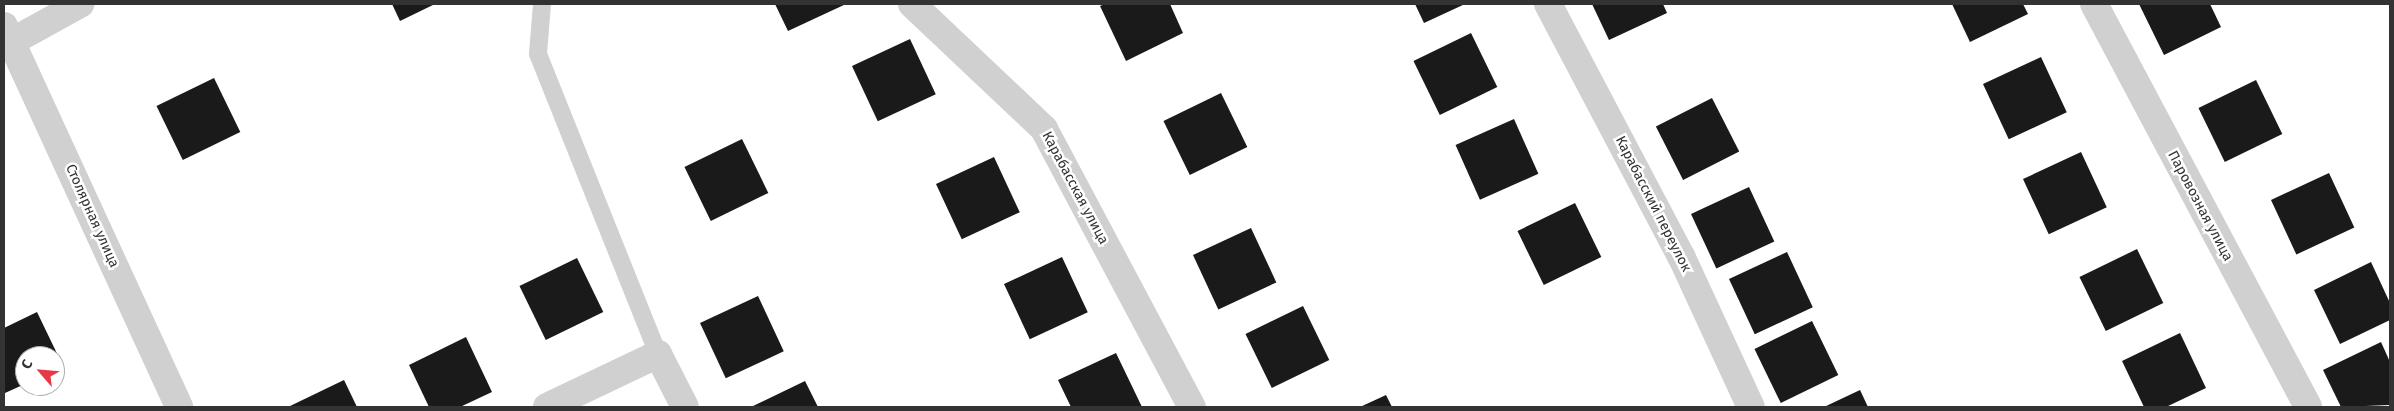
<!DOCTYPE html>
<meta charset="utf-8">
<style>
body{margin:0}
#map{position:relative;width:2394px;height:411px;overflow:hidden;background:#fff;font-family:"Fira Sans",sans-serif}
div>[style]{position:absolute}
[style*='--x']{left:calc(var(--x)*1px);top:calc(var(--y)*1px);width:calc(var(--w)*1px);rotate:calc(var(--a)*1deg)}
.building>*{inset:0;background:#1a1a1a;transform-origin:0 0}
.service>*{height:18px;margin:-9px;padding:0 9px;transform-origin:9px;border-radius:9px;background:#d0d0d0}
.minor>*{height:28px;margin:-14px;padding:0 14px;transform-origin:14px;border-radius:14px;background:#d0d0d0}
span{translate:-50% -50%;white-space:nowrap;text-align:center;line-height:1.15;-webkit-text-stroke:5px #fff;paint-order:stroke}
.street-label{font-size:14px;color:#333}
.frame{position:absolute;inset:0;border:5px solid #333;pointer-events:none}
.north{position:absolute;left:15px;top:346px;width:50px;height:50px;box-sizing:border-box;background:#fff;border:1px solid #adadad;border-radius:50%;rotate:297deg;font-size:14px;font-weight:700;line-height:20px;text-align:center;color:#333}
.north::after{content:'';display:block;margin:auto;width:18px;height:22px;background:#e63946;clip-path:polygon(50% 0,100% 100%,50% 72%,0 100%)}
</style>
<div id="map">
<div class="building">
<i style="clip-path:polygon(392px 4px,435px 4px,400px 21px)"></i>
<i style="clip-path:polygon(775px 4px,846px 4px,788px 31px)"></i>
<i style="clip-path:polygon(1105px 4px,1170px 4px,1183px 33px,1126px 61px,1100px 6px)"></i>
<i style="clip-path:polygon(1415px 4px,1465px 4px,1424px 23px)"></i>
<i style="clip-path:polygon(1592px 4px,1663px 4px,1667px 13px,1609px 40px)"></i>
<i style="clip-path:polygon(1952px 4px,2023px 4px,2028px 14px,1970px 42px)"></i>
<i style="clip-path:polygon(2139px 4px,2210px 4px,2221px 27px,2164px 55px)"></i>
<i style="left:1471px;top:33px;width:60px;height:64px;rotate:64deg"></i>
<i style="left:910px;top:39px;width:61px;height:64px;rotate:65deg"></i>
<i style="left:2041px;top:57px;width:61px;height:64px;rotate:65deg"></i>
<i style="left:214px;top:78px;width:60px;height:64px;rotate:64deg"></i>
<i style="left:2256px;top:80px;width:60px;height:64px;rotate:64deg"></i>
<i style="left:1221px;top:93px;width:60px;height:64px;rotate:64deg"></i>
<i style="left:1712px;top:98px;width:60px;height:63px;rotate:63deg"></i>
<i style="left:1514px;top:119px;width:60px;height:64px;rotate:66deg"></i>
<i style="left:742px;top:139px;width:60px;height:64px;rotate:64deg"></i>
<i style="left:2081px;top:152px;width:61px;height:64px;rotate:65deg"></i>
<i style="left:994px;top:157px;width:61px;height:64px;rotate:65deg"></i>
<i style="left:2329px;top:173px;width:60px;height:64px;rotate:65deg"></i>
<i style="left:1749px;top:187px;width:60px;height:64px;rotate:65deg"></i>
<i style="left:1575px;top:203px;width:60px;height:64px;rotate:64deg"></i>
<i style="left:1251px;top:228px;width:60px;height:64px;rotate:65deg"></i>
<i style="left:2137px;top:249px;width:60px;height:64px;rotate:64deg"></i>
<i style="left:1787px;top:252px;width:61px;height:64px;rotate:65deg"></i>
<i style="left:1062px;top:257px;width:61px;height:64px;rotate:65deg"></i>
<i style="left:577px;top:258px;width:60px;height:64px;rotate:64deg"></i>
<i style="clip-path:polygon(2371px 262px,2390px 303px,2390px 320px,2340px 344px,2314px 290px)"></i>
<i style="left:758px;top:296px;width:61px;height:64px;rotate:65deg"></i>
<i style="left:1303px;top:306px;width:60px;height:64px;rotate:64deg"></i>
<i style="clip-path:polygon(37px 312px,63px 366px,55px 370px,55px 356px,25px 356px,25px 384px,5px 393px,4px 328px)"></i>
<i style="left:1812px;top:321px;width:60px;height:64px;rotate:64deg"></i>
<i style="clip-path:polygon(2180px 333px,2206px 388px,2166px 407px,2144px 407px,2122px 361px)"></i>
<i style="clip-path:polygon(466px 337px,492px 392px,460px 407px,429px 407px,409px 365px)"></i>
<i style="clip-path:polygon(2381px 342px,2390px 362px,2390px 405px,2341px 407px,2323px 370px)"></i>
<i style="clip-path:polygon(1116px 353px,1142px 407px,1071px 407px,1058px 380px)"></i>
<i style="clip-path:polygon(344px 380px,357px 407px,288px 407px)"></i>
<i style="clip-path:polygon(805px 381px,818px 407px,751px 407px)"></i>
<i style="clip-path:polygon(1860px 390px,1868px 407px,1824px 407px)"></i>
<i style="clip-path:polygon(1386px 395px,1392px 407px,1360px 407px)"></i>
</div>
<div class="service">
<i style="--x:542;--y:4;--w:50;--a:94.6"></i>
<i style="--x:538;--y:54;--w:323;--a:68.2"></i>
</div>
<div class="minor">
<i style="--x:912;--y:4;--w:182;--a:43.4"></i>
<i style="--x:1044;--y:129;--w:315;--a:62"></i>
<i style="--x:1548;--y:4;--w:287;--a:62.2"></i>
<i style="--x:1682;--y:258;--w:164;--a:65.2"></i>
<i style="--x:2094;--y:4;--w:456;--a:62"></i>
<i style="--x:4;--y:26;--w:419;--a:65.3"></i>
<i style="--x:13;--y:41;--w:77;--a:-28.9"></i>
<i style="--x:547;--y:407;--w:123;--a:-25.5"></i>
<i style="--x:658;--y:354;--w:59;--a:63"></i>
</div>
<div class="street-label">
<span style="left:1075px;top:188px;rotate:62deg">Карабасская улица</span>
<span style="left:1653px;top:204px;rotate:63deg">Карабасский переулок</span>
<span style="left:2200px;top:206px;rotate:62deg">Паровозная улица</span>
<span style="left:92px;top:216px;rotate:66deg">Столярная улица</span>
</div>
<div class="frame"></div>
<div class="north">С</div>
</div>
